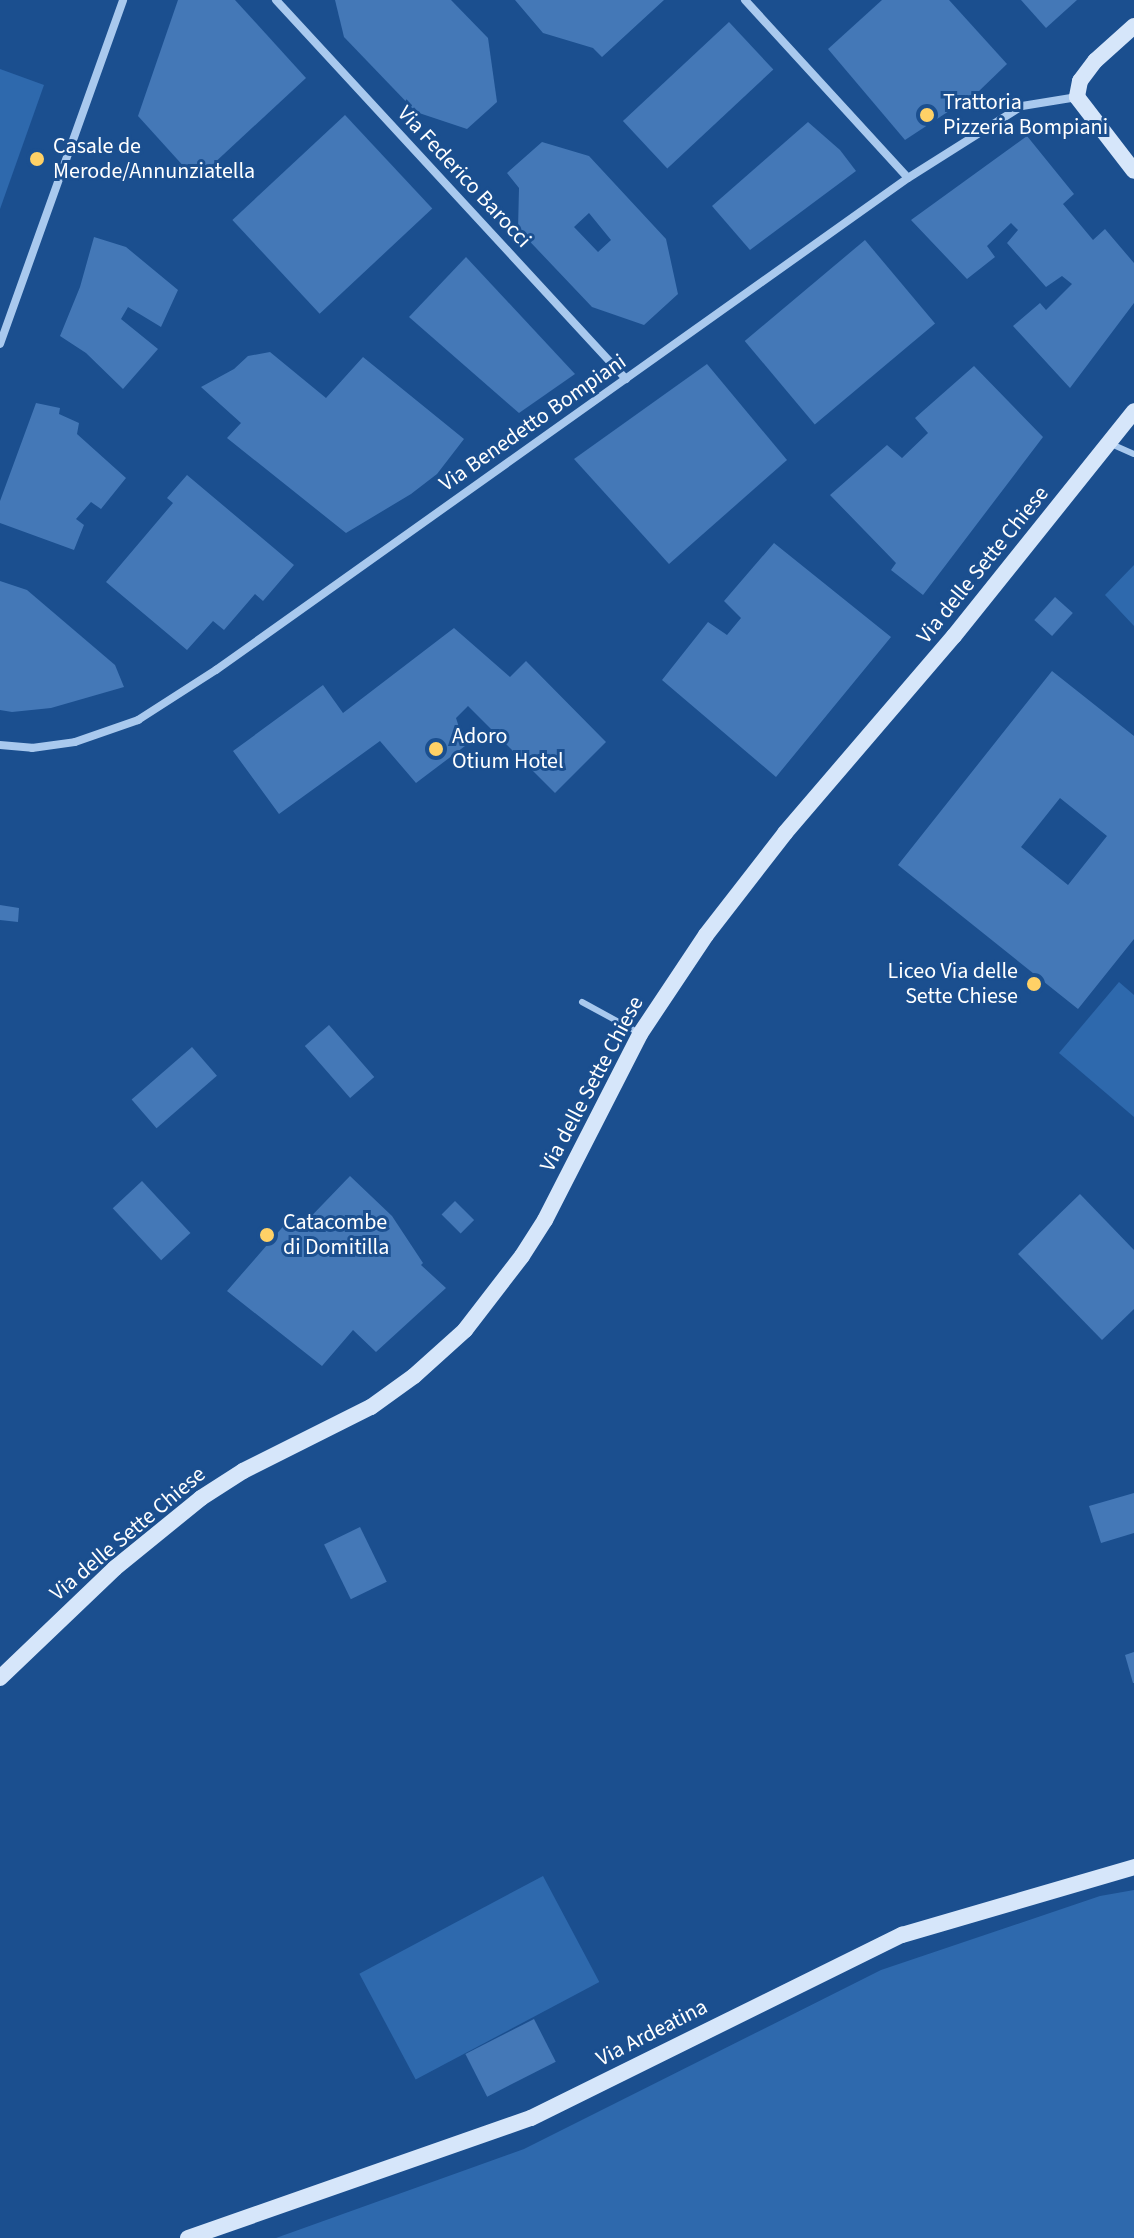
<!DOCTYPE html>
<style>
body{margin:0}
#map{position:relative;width:1134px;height:2238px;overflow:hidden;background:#1b4f8f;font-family:"Source Sans 3",sans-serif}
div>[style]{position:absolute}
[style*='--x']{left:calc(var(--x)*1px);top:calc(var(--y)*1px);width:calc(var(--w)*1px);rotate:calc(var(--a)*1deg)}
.green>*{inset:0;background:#2e69ad;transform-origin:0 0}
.building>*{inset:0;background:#4478b7;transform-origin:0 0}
.lane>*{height:6px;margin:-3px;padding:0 3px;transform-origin:3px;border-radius:3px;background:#a9c9ee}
.street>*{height:8px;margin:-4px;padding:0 4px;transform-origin:4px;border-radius:4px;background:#a9c9ee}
.secondary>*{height:16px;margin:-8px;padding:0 8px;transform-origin:8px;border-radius:8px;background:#d6e6fa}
.dots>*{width:22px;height:22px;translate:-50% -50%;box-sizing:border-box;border:4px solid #1b4f8f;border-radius:50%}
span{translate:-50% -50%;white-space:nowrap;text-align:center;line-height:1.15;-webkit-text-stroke:6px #1b4f8f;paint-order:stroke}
.poi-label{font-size:22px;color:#fff}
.left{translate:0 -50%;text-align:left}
.right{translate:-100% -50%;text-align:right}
.street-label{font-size:22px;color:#fff}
</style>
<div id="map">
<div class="green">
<i style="clip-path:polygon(0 69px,44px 85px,0 209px)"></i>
<i style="clip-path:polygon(1134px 565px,1134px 626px,1105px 595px)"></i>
<i style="clip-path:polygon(1119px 982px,1134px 995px,1134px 1117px,1059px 1053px)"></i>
<i style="left:543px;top:1876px;width:120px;height:208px;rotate:62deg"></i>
<i style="clip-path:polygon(1134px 1890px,1134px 2238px,276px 2238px,524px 2149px,881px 1970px,1100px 1896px)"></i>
</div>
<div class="building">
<i style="clip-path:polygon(178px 0,235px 0,306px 78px,196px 180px,138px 116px)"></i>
<i style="clip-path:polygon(335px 0,451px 0,488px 38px,497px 102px,467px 129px,416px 112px,344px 37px)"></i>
<i style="clip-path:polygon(515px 0,664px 0,602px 57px,593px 48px,543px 33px)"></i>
<i style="clip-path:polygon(882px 0,949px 0,1007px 64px,978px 92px,905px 140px,828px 49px)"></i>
<i style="clip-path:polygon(1021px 0,1077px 0,1046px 28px)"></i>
<i style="left:729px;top:22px;width:65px;height:145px;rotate:47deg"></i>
<i style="left:345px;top:115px;width:128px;height:154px;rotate:47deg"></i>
<i style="clip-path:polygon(808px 122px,840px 150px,856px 171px,750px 250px,712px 206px)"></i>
<i style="clip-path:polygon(1027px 136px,1074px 194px,1063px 204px,1093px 240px,1105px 229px,1134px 263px,1134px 303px,1070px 388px,1013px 326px,1040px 303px,1046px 310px,1072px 284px,1062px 276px,1046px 287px,1007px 243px,1018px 230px,1011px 223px,987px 246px,995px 257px,967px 279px,911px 220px)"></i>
<i style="clip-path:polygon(evenodd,542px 142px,589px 156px,666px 239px,678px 294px,644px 325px,592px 307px,518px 229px,519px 188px,507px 173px,542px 142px,589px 213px,611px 240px,598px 252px,574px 227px,589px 213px)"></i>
<i style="clip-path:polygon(94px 237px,126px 247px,178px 290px,161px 327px,128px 307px,121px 319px,158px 349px,123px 389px,86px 353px,60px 336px,80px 287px)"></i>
<i style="left:865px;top:240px;width:109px;height:157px;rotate:50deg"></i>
<i style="clip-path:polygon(466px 257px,575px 374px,519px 413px,409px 317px)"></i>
<i style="clip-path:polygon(270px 352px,326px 398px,363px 357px,464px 439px,437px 474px,411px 494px,346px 533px,227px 438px,241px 423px,201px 387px,234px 369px,248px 356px)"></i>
<i style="clip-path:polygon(707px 364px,787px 460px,669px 564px,574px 459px)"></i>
<i style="clip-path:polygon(974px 366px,1043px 437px,923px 595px,891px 570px,896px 563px,830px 495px,887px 445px,902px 458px,928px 433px,915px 418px)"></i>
<i style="clip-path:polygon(36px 403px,60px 408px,59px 414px,79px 423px,77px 434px,126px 478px,101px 509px,91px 502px,76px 519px,84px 525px,74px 550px,0 523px,0 501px)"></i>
<i style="clip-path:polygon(187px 475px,294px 565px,263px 601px,255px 594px,224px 630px,213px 621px,187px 650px,106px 582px,173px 503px,167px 498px)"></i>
<i style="clip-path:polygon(774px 543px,891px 637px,776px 777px,662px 680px,708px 622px,727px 635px,741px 618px,724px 601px)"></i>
<i style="clip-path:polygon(0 581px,27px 590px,115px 665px,124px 687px,51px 708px,12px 712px,0 710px)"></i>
<i style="left:1055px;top:597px;width:24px;height:31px;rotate:42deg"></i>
<i style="clip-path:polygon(454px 628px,510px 677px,526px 661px,606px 742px,555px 793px,468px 706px,456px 718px,465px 746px,416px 783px,380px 741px,279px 814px,233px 751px,323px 685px,343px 713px)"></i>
<i style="clip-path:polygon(evenodd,1052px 671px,1134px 736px,1134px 939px,1078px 1009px,898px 865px,1052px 671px,1060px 798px,1107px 836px,1068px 885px,1021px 847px,1060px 798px)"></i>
<i style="clip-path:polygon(0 905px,19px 908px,18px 922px,0 920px)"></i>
<i style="left:329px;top:1025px;width:69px;height:32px;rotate:49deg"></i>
<i style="left:192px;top:1047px;width:38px;height:80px;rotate:49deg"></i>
<i style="clip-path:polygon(350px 1176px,392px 1216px,423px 1263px,421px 1265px,446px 1288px,376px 1352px,353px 1330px,322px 1366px,227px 1291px,287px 1222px,297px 1231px)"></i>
<i style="left:142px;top:1181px;width:71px;height:40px;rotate:47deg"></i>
<i style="clip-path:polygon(1080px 1194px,1134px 1250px,1134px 1309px,1102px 1340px,1018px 1254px)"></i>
<i style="left:455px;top:1201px;width:27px;height:19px;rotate:45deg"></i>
<i style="clip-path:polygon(1134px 1493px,1134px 1533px,1101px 1543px,1089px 1506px)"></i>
<i style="left:360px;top:1527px;width:61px;height:40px;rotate:64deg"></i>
<i style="clip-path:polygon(1134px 1652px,1134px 1683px,1133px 1683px,1125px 1655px)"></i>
<i style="left:534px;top:2019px;width:48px;height:77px;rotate:63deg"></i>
</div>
<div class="lane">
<i style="--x:1109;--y:443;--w:27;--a:24"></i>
<i style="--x:582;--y:1002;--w:63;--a:28.6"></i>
</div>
<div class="street">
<i style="--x:276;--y:0;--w:516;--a:47.28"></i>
<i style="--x:745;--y:0;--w:241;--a:47.5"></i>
<i style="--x:0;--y:344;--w:365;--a:-70.3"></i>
<i style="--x:0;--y:745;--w:32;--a:5"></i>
<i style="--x:32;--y:748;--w:43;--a:-7.9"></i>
<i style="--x:75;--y:742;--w:67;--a:-19.2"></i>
<i style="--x:138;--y:720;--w:93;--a:-32.7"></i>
<i style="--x:216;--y:670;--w:849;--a:-35.41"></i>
<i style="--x:908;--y:178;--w:135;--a:-32.3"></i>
<i style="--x:1022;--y:106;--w:56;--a:-9.3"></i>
</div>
<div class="secondary">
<i style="--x:1134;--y:26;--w:52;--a:138.1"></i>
<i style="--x:1095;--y:61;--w:25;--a:127"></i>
<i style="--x:1080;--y:81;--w:16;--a:101"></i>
<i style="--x:1077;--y:97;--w:93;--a:52.4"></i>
<i style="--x:0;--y:1678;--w:159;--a:-43.7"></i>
<i style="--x:115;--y:1568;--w:111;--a:-39.1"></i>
<i style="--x:201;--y:1498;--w:50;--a:-32.7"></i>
<i style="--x:243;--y:1471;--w:143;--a:-26.6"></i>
<i style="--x:371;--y:1407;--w:53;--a:-35.8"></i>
<i style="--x:414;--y:1376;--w:69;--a:-42"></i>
<i style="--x:465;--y:1330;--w:93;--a:-52.4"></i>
<i style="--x:522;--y:1256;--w:43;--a:-57.4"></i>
<i style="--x:545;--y:1220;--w:209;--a:-62.9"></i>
<i style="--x:640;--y:1034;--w:119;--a:-56.3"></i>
<i style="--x:706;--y:935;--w:129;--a:-52.2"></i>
<i style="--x:785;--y:833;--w:260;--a:-49.4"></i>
<i style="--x:954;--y:636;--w:288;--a:-51.3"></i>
<i style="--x:188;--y:2238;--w:363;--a:-19.3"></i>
<i style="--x:531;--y:2118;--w:414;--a:-26.3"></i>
<i style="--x:902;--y:1935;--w:242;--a:-16.3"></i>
</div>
<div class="dots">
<i style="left:927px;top:115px;background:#ffd166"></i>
<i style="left:37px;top:159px;background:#ffd166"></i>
<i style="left:436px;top:749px;background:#ffd166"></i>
<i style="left:1034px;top:984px;background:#ffd166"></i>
<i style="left:267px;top:1235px;background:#ffd166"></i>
</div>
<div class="poi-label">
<span class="left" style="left:943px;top:115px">Trattoria<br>Pizzeria Bompiani</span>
<span class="left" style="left:53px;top:159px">Casale de<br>Merode/Annunziatella</span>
<span class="left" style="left:452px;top:749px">Adoro<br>Otium Hotel</span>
<span class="right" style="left:1018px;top:984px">Liceo Via delle<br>Sette Chiese</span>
<span class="left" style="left:283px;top:1235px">Catacombe<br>di Domitilla</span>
</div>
<div class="street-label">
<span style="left:464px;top:177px;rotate:47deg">Via Federico Barocci</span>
<span style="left:533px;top:423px;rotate:-35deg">Via Benedetto Bompiani</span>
<span style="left:983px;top:565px;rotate:-51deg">Via delle Sette Chiese</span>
<span style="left:592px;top:1084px;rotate:-62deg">Via delle Sette Chiese</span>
<span style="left:128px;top:1534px;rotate:-40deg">Via delle Sette Chiese</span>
<span style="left:652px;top:2033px;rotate:-27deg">Via Ardeatina</span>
</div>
</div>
